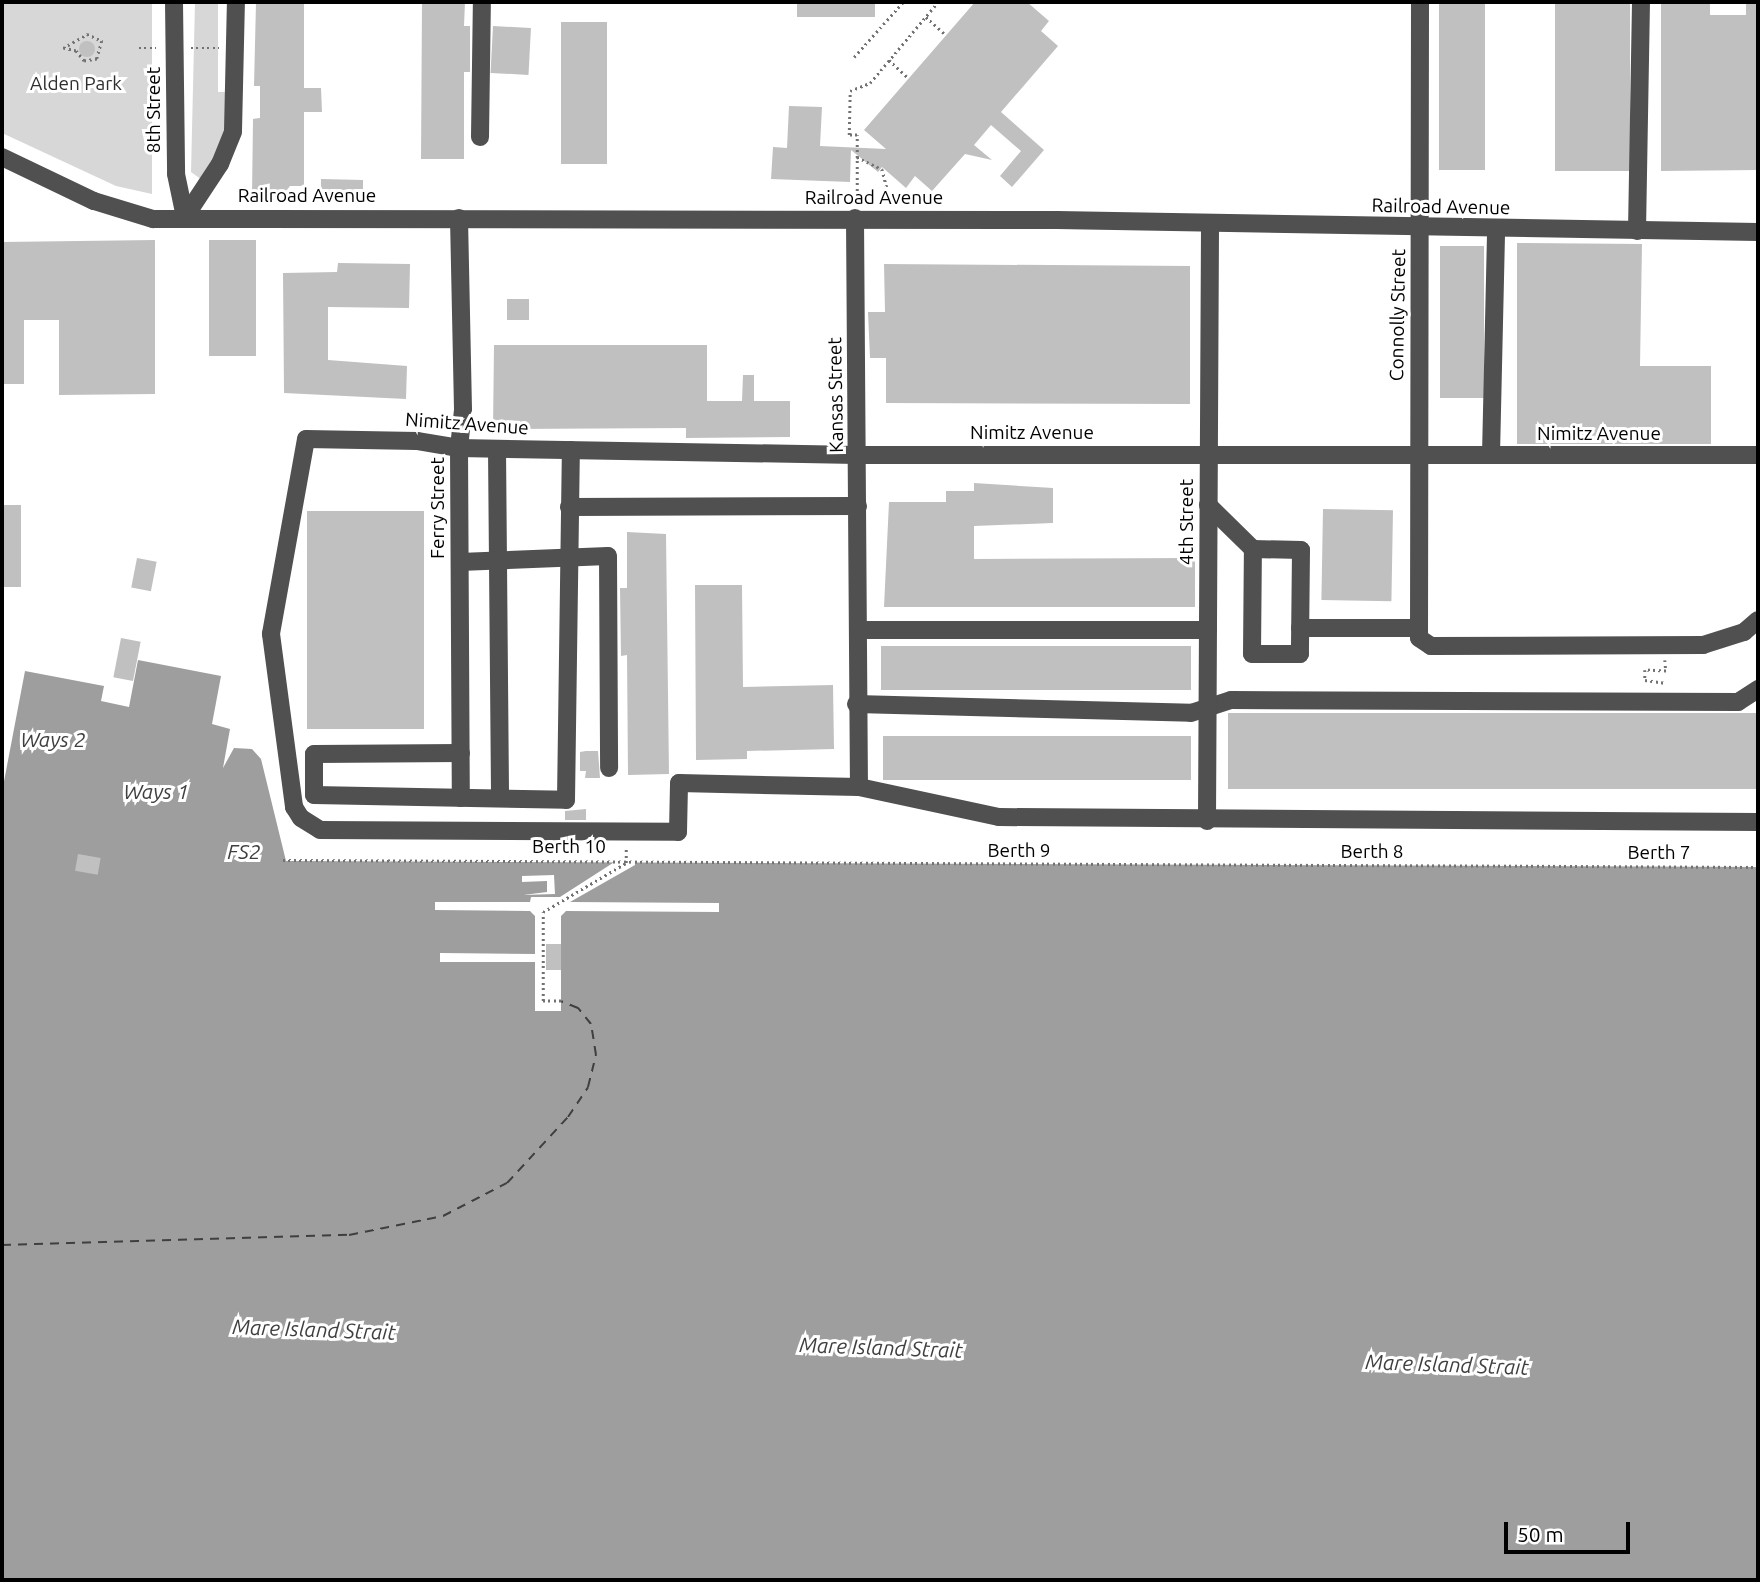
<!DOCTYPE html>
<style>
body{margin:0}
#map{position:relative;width:1760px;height:1582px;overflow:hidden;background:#fff;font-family:Ubuntu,sans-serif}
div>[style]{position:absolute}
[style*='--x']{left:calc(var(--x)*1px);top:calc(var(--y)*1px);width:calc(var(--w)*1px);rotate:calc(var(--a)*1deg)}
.green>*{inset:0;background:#d7d7d7}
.water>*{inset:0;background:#9e9e9e}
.pier>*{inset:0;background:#fff}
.ferry>*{height:2px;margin-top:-1px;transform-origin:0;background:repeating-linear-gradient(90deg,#3f3f3f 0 9px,transparent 0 16px)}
.building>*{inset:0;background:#c0c0c0;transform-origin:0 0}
.round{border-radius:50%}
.path>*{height:2.5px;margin-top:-1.25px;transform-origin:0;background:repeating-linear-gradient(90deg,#727272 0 2px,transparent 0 5.5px)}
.minor>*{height:18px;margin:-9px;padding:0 9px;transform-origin:9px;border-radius:9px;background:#505050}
span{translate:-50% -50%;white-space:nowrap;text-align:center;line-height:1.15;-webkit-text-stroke:6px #fff;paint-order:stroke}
.park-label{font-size:19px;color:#2e2e2e}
.street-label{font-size:19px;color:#000}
.water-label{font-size:21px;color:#3f3f3f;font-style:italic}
.frame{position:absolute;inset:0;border:4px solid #000;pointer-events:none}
.scale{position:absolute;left:1504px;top:1522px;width:126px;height:32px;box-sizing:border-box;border:4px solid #000;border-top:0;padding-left:9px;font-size:21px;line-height:24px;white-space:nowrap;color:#000;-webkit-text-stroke:5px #fff;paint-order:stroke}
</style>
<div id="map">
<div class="green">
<i style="clip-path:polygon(2px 2px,152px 2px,152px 194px,116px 186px,2px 133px)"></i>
<i style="clip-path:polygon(195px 2px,218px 2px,218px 92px,226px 92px,226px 133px,216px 159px,202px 180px,191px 172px)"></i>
</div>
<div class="water">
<i style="clip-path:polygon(138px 660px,221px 676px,212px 724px,230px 729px,223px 768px,234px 748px,252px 749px,261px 759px,286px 861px,1758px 867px,1758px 1580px,2px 1580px,2px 792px,25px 671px,104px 686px,101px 701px,129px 707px)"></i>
</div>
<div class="pier">
<i style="clip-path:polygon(616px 861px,635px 861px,635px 865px,570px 902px,719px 903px,719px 912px,566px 911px,561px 916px,561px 1011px,535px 1011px,535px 962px,440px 962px,440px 953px,535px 954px,535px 916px,530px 911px,435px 910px,435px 902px,530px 902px,531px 897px,560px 897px)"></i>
<i style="clip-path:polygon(554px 875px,555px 894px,523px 895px,547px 892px,547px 881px,522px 882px,522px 876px)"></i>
</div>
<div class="ferry">
<i style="--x:2;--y:1245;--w:347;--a:-1.7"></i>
<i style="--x:349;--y:1235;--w:96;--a:-11.4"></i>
<i style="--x:443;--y:1216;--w:72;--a:-27.3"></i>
<i style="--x:507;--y:1183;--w:90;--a:-47.3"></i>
<i style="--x:568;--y:1117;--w:36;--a:-56"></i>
<i style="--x:588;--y:1087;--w:33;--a:-76"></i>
<i style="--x:596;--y:1055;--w:31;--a:-99"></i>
<i style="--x:591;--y:1024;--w:21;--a:-129"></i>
<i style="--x:578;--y:1008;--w:18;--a:-158"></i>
</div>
<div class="building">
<i style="clip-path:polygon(256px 2px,304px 2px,304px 88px,321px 88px,322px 112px,304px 112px,304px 186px,290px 186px,283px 195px,252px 195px,253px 119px,260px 118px,260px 86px,254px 86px)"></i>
<i style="clip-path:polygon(422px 2px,465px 2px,464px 26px,470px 26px,470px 72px,464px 72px,464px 159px,421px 159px)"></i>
<i style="left:797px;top:2px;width:78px;height:15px"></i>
<i style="clip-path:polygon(975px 2px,1027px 2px,1049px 21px,1041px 31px,1058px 46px,1001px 112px,1044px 150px,1012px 187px,1000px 176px,1021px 151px,991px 125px,974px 145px,992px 160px,965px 154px,932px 191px,915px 176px,906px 188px,882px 167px,878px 172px,851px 150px,850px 182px,771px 179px,773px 147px,787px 148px,789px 106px,822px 107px,820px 146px,886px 149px,864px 130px)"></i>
<i style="left:1439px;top:2px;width:46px;height:168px"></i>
<i style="left:1555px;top:2px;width:75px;height:169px"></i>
<i style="clip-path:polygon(1661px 2px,1710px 2px,1710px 15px,1746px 15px,1746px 2px,1758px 2px,1758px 170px,1661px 171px)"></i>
<i style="left:561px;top:22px;width:46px;height:142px"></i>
<i style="left:493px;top:26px;width:38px;height:47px;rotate:3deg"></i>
<i class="round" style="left:79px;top:41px;width:16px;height:16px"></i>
<i style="clip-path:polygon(321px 179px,363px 180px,363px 192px,321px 195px)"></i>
<i style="clip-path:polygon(155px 240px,155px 394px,59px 395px,59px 320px,24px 320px,24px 384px,2px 384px,2px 242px)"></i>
<i style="left:209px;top:240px;width:47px;height:116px"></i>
<i style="clip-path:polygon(1517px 243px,1642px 244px,1640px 366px,1711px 366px,1711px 444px,1517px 444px)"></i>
<i style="left:1440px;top:246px;width:44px;height:152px"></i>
<i style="clip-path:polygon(338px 263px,410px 264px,409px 308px,328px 307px,328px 360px,407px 366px,406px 399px,284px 393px,283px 273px,337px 272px)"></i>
<i style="clip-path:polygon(884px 264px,1190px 266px,1190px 404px,886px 403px,886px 358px,870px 358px,868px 312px,885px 312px)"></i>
<i style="left:507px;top:299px;width:22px;height:21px"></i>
<i style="clip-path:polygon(494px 345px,707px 345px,707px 401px,742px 401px,743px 375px,754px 375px,754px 401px,790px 401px,790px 437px,686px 438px,686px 428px,493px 429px)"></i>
<i style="clip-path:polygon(974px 483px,1053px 488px,1053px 523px,974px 526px,974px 559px,1195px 558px,1195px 607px,884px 607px,889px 502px,946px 502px,946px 491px,974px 491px)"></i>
<i style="left:21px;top:505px;width:82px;height:19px;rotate:90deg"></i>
<i style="left:1323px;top:509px;width:70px;height:91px;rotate:1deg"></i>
<i style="left:424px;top:511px;width:218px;height:117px;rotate:90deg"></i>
<i style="clip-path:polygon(627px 532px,666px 534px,669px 774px,628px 775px,627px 655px,621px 656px,620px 588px,627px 588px)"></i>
<i style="left:137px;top:558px;width:20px;height:30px;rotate:11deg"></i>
<i style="clip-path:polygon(695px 585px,742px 585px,743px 687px,833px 685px,834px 749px,747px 751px,747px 759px,696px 760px)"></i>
<i style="left:121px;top:638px;width:20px;height:40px;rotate:11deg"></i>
<i style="left:881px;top:646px;width:310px;height:44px"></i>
<i style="left:1228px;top:713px;width:530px;height:76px"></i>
<i style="left:883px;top:736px;width:308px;height:44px"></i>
<i style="clip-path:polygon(586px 751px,598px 751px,600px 778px,585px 778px,586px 771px,580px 771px,580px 752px)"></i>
<i style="clip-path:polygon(586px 809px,586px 820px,565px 820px,565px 811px)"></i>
<i style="left:78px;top:854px;width:23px;height:17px;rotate:10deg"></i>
<i style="left:546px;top:944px;width:15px;height:26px"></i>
</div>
<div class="path">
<i style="--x:926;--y:17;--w:27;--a:42"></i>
<i style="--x:87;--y:34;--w:17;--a:25"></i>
<i style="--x:102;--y:41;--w:19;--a:106"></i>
<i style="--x:97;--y:59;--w:13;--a:171"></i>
<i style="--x:84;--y:61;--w:13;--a:-129"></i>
<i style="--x:76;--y:51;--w:13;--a:-167"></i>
<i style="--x:63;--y:48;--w:28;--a:-30"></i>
<i style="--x:139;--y:48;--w:17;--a:0"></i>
<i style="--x:191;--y:48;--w:28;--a:0"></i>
<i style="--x:854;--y:57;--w:74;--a:-48.3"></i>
<i style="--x:889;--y:60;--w:26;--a:43"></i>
<i style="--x:857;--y:157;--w:28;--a:26"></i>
<i style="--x:882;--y:169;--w:28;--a:75"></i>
<i style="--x:857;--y:196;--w:61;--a:-90"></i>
<i style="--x:857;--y:135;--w:8;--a:180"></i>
<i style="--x:849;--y:135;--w:44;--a:-88.7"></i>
<i style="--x:850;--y:91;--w:22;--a:-22"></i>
<i style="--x:870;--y:83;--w:106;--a:-50"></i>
<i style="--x:1665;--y:660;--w:11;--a:85"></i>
<i style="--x:1666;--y:671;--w:21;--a:-177"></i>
<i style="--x:1645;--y:670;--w:10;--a:90"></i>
<i style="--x:1645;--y:680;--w:21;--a:8"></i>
<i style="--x:283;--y:860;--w:1475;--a:0.27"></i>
<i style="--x:561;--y:1001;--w:18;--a:180"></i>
<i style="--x:543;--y:1001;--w:89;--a:-90"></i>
<i style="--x:543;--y:912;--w:96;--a:-30.6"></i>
<i style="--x:626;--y:863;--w:14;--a:-90"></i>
</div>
<div class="minor">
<i style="--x:174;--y:2;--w:172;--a:89.3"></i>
<i style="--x:176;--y:174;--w:44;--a:78.2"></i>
<i style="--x:1420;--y:2;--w:636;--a:90.09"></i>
<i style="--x:1419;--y:638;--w:14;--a:34"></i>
<i style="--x:1431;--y:646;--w:272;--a:-0.2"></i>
<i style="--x:1703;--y:645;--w:43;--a:-17.6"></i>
<i style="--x:1744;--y:632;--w:18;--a:-41"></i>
<i style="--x:480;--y:137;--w:135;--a:-89.2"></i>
<i style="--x:2;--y:157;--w:102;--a:25.6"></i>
<i style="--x:94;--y:201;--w:62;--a:17"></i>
<i style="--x:153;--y:219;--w:904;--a:0.06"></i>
<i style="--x:1057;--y:220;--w:701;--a:0.98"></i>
<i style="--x:185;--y:217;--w:64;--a:-56.6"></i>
<i style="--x:220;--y:164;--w:35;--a:-68"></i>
<i style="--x:233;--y:131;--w:129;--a:-88.7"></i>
<i style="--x:459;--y:218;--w:192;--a:88.8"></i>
<i style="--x:463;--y:410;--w:38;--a:96"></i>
<i style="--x:459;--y:448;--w:350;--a:89.7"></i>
<i style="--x:855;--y:218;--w:569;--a:89.6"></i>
<i style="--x:1637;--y:231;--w:229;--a:-89"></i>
<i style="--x:497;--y:449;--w:349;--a:89.5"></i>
<i style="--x:1491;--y:455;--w:226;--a:-88.7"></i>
<i style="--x:1758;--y:455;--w:901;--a:180"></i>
<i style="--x:857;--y:455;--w:398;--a:-179"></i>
<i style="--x:459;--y:448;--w:43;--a:-170.5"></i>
<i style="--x:417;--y:441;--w:111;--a:-179"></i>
<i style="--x:306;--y:439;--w:198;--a:100.2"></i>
<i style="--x:271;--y:634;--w:175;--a:82.4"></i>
<i style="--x:294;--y:807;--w:13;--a:58"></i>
<i style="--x:301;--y:818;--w:22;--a:32"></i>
<i style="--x:320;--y:830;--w:358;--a:0.3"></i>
<i style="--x:678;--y:832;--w:49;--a:-88.8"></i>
<i style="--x:679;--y:783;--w:180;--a:1.3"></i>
<i style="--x:859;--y:787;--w:143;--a:12.1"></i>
<i style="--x:999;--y:817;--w:759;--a:0.38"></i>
<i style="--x:1208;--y:505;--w:63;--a:44.4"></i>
<i style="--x:569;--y:507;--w:289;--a:-0.2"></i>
<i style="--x:1253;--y:549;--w:48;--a:1.2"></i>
<i style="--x:1301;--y:550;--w:104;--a:90.6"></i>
<i style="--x:1300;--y:654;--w:48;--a:180"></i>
<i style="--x:1252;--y:654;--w:105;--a:-89.5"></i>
<i style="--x:460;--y:562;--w:148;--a:-2.3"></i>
<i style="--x:608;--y:556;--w:212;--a:89.7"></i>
<i style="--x:1300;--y:628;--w:117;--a:0"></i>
<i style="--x:858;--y:630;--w:350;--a:0"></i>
<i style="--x:856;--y:704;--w:335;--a:1.5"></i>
<i style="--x:1191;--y:713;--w:42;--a:-18"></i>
<i style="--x:1231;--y:700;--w:507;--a:0.23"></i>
<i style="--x:1738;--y:702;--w:24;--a:-33"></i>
<i style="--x:461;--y:753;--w:147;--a:179.6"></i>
<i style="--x:314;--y:754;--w:41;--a:90"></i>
<i style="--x:314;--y:795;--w:252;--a:1.1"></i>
<i style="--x:566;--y:800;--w:350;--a:-89.2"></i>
<i style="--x:1207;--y:821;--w:598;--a:-89.71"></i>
</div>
<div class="park-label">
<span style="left:76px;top:84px">Alden Park</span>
</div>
<div class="street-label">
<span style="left:154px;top:110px;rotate:-90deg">8th Street</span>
<span style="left:307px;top:196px">Railroad Avenue</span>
<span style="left:874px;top:198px">Railroad Avenue</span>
<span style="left:1441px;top:207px;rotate:1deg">Railroad Avenue</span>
<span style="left:1398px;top:315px;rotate:-89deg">Connolly Street</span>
<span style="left:836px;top:395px;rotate:-91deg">Kansas Street</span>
<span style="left:467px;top:424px;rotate:4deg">Nimitz Avenue</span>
<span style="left:1032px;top:433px">Nimitz Avenue</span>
<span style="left:1599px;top:434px">Nimitz Avenue</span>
<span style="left:438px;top:508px;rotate:-90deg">Ferry Street</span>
<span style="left:1187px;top:522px;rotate:-90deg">4th Street</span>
<span style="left:569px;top:847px">Berth 10</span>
<span style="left:1019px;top:851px">Berth 9</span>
<span style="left:1372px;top:852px">Berth 8</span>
<span style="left:1659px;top:853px">Berth 7</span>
</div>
<div class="water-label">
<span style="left:53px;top:739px">Ways 2</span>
<span style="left:156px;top:791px">Ways 1</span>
<span style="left:244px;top:851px">FS2</span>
<span style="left:314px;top:1329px;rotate:2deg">Mare Island Strait</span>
<span style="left:881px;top:1347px;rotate:2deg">Mare Island Strait</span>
<span style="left:1447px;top:1364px;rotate:2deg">Mare Island Strait</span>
</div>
<div class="frame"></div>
<div class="scale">50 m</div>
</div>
